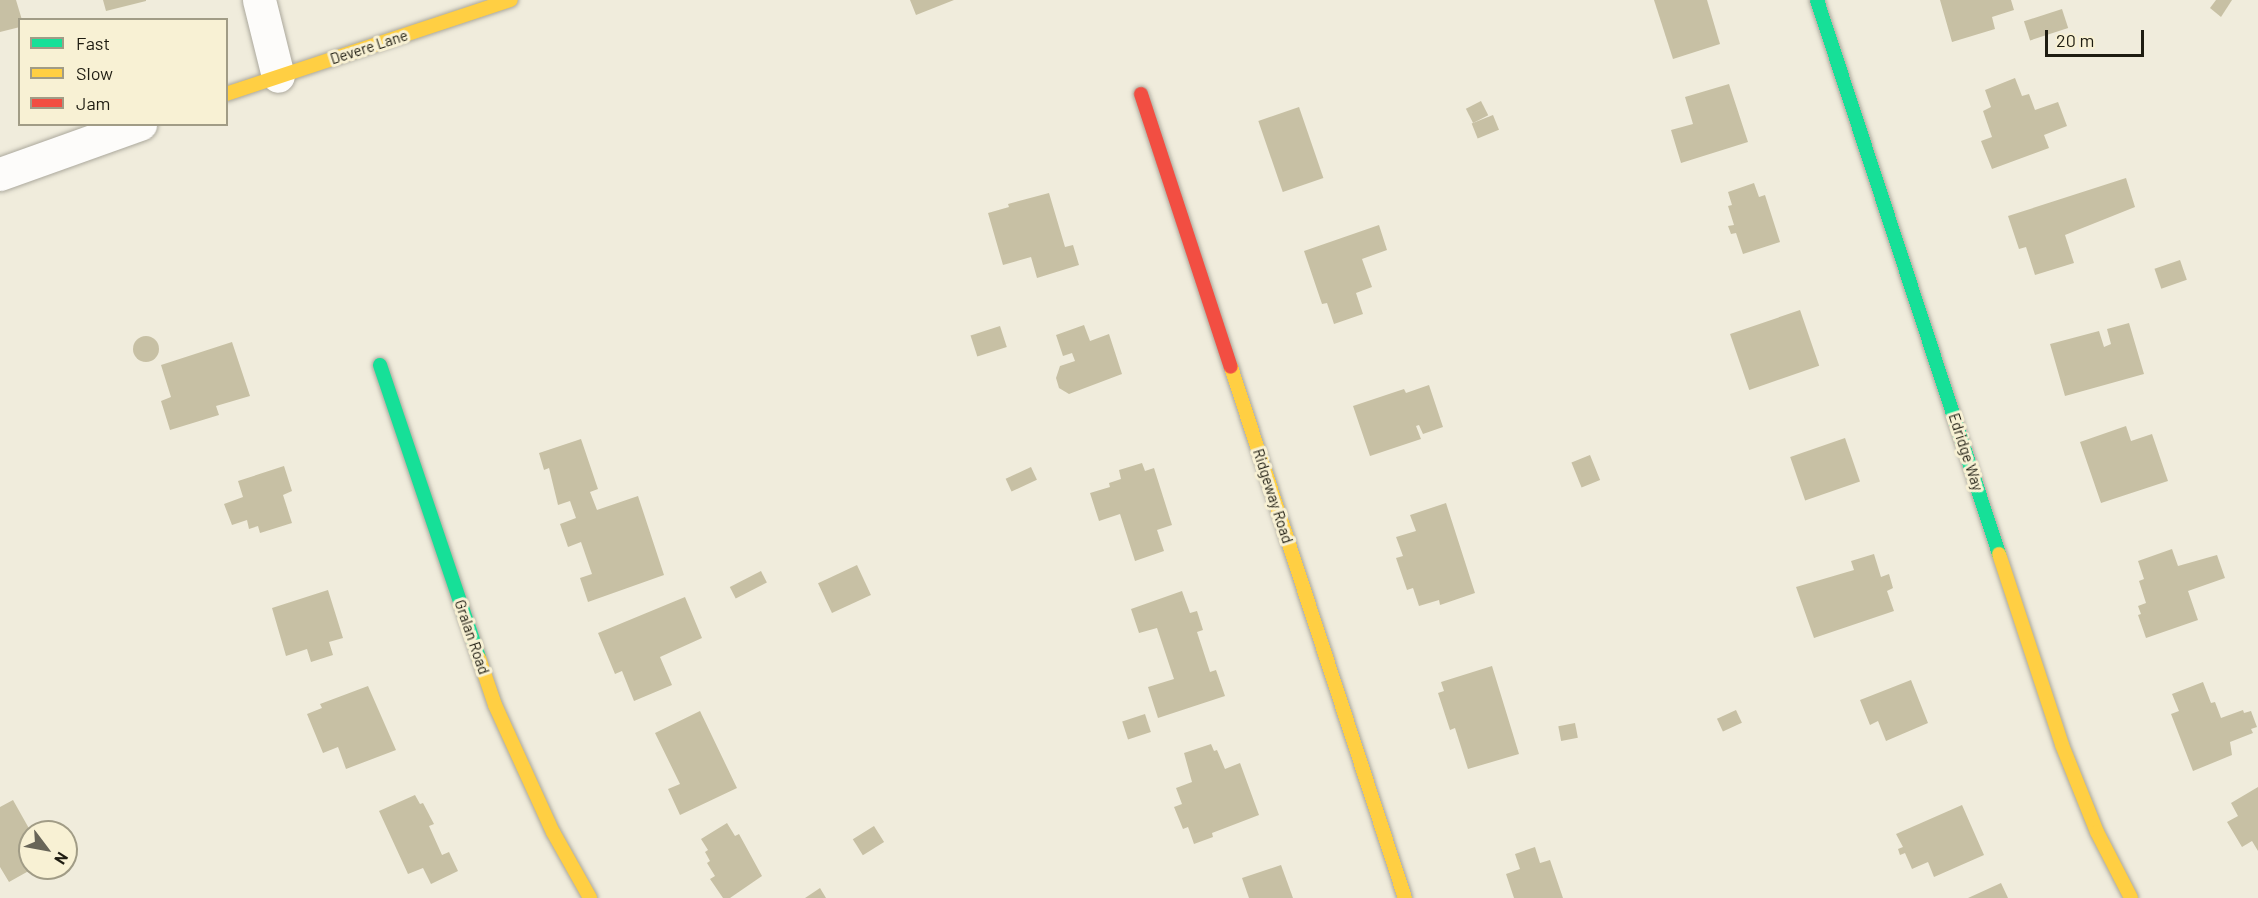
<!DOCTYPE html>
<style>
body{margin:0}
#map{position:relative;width:2258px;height:898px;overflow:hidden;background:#f0ecdc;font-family:Barlow,sans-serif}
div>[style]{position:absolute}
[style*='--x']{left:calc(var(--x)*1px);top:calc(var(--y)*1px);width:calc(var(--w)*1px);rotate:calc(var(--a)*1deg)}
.building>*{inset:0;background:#c7c0a4;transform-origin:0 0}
.round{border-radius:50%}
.roads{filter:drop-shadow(0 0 2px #aba89c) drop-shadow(0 0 2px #aba89c)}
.street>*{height:33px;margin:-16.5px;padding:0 16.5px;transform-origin:16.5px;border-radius:16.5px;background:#fdfcfa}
.fast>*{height:14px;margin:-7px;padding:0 7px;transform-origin:7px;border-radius:7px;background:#16e098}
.slow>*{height:14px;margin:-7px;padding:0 7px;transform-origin:7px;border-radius:7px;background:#ffcf43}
.jam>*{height:14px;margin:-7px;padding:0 7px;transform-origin:7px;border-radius:7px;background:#f24e42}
span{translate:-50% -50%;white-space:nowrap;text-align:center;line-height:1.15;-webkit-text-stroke:6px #f8f1d4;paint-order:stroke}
.street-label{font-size:15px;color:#1e1c11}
.legend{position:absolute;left:18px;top:18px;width:210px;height:108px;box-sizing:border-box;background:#f8f1d4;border:2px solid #a19c86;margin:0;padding:8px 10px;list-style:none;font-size:18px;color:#1e1c11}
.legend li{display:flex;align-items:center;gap:12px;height:30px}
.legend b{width:30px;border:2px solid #a19c86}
.north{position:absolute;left:18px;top:820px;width:60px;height:60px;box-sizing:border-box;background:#f8f1d4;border:2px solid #a19c86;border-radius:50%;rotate:122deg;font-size:16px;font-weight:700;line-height:24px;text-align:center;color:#1e1c11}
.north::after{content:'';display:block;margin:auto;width:21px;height:27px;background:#686558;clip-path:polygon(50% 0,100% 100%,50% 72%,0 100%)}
.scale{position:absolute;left:2045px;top:30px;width:99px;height:27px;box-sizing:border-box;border:3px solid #1e1c11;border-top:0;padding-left:8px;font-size:18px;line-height:21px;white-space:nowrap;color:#1e1c11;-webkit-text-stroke:4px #f8f1d4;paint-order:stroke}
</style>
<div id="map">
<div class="building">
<i style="clip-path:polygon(0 0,16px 0,22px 20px,20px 20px,20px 27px,0 32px)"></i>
<i style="clip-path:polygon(103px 0,146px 0,146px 1px,106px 11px)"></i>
<i style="clip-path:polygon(910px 0,954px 0,916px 15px)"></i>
<i style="clip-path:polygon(1654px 0,1707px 0,1720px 44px,1673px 59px)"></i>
<i style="clip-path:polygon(1940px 0,2011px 0,2014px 10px,1992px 17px,1995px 29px,1952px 42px)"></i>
<i style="clip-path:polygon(2216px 0,2232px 0,2221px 17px,2210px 8px)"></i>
<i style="left:2062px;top:9px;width:20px;height:40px;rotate:72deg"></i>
<i style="clip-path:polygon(2015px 78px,2022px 96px,2029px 94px,2035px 110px,2058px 102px,2067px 126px,2044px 135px,2049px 148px,1992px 169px,1981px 141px,1992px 137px,1983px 111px,1991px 107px,1985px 90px)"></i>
<i style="clip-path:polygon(1729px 84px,1748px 142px,1681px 163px,1671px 130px,1693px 124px,1685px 97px)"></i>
<i style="left:1481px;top:101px;width:16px;height:17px;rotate:63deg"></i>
<i style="left:1299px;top:107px;width:75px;height:43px;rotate:71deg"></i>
<i style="left:1493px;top:115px;width:16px;height:23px;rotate:68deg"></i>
<i style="clip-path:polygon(2126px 178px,2135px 207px,2065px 235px,2074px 263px,2035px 275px,2026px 247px,2019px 249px,2008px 216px)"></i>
<i style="clip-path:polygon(1754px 183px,1759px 197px,1765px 195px,1780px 242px,1743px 254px,1736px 233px,1731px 234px,1728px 226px,1734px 225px,1728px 206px,1732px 205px,1728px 192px)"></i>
<i style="clip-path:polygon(1049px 193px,1065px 247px,1073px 245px,1079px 265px,1037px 278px,1031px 257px,1003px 265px,988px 213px,1009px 207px,1008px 204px)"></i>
<i style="clip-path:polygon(1379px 225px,1387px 250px,1362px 259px,1372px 287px,1356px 293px,1363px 314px,1334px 324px,1327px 303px,1322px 304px,1304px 251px)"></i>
<i style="left:2180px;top:260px;width:21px;height:27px;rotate:71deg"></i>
<i style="left:1800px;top:310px;width:59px;height:74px;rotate:71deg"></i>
<i style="clip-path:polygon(2129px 323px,2144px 374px,2065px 396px,2050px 344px,2099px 331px,2104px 347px,2111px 344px,2107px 329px)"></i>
<i style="clip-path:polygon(1084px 325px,1090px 341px,1109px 334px,1122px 374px,1069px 394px,1059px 388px,1056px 378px,1060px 366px,1075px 361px,1072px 353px,1063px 356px,1056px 335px)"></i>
<i style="left:1000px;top:326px;width:22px;height:31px;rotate:72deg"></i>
<i class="round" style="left:133px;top:336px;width:26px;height:26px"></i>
<i style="clip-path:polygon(232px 342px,250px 396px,216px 406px,219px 415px,170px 430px,161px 401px,171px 397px,161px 365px)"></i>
<i style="clip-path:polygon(1429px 385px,1443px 427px,1423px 434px,1419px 425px,1416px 426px,1421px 439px,1370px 456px,1353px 406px,1404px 389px,1406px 393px)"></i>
<i style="clip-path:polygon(2126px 426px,2131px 441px,2152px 434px,2168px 481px,2101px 503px,2080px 442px)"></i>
<i style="left:1845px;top:438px;width:46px;height:58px;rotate:71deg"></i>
<i style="clip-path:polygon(581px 439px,598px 489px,590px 492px,597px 510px,638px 496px,664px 575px,588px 602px,580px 578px,592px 574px,581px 542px,568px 547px,560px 524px,576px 518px,570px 501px,558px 505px,549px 468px,544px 470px,539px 453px)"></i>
<i style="left:1590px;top:455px;width:27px;height:20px;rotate:68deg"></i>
<i style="clip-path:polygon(1142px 463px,1145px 471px,1154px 468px,1172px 525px,1157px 530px,1164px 551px,1135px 561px,1120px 514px,1099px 521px,1090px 493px,1110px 487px,1109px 483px,1121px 479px,1119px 470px)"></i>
<i style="clip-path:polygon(284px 466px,292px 491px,283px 495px,292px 523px,260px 533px,258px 526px,249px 529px,247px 520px,232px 525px,224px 504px,243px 497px,238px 481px)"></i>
<i style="left:1031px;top:467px;width:14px;height:28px;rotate:65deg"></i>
<i style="clip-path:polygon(1446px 503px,1475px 593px,1440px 605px,1439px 600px,1419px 606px,1413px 588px,1407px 590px,1396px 558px,1403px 556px,1396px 537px,1416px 531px,1410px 515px)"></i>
<i style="clip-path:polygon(2172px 549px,2178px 566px,2217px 555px,2225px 578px,2188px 591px,2198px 620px,2146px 638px,2138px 615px,2141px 614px,2138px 606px,2146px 603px,2139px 581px,2144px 579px,2138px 561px)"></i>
<i style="clip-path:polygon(1874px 554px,1881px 577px,1889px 574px,1893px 588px,1887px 591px,1894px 611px,1814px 638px,1796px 587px,1854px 570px,1851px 561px)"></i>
<i style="left:857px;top:565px;width:33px;height:43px;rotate:65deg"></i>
<i style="left:761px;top:571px;width:13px;height:35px;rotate:63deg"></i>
<i style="clip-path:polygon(328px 590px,343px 638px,329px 642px,333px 655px,311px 662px,307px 649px,286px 656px,272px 608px)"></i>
<i style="clip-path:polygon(1182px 591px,1190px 613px,1197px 611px,1203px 630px,1197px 632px,1210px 672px,1216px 670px,1225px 696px,1158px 718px,1148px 687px,1174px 679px,1157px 628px,1139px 633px,1131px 609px)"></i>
<i style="clip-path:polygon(685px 597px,702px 638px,660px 657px,672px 685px,634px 701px,622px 671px,615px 674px,598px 633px)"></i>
<i style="clip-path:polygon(1492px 666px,1519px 754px,1468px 769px,1455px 728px,1450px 730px,1438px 693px,1444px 691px,1441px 682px)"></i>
<i style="clip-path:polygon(1911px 680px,1928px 723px,1886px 741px,1878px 721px,1870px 725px,1860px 700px)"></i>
<i style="clip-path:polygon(2203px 682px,2211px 703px,2215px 702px,2221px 718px,2243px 710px,2244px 713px,2251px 711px,2257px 727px,2251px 729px,2253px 733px,2230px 742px,2232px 755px,2193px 771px,2171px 714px,2179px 711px,2172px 694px)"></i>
<i style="clip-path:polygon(368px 686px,396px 750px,346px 769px,338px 747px,323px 753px,307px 714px,322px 708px,320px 704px)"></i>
<i style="left:1736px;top:710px;width:14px;height:21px;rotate:65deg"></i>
<i style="clip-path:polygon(700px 711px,737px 788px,680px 815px,668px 789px,680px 784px,655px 733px)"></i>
<i style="left:1145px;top:714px;width:19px;height:24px;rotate:72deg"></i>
<i style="left:1575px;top:723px;width:15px;height:17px;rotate:79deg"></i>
<i style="clip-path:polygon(1211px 744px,1214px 751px,1217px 750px,1225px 769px,1240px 763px,1259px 815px,1212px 833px,1213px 837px,1194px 844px,1188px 827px,1183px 829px,1174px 807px,1182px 804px,1176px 788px,1192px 782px,1184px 753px)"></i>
<i style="clip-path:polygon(2258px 787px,2258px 851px,2252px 841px,2242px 847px,2227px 822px,2238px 816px,2231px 803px)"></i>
<i style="clip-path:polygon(415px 795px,420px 804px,423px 803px,434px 824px,429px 826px,442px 855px,449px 852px,458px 871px,431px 884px,423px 868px,408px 874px,379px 811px)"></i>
<i style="clip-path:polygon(13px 800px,31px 832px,30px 868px,34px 868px,9px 882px,0 867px,0 807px)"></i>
<i style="clip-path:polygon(1962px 805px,1984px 855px,1934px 877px,1928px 862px,1912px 869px,1905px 853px,1900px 855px,1898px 849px,1903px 847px,1896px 834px)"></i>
<i style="clip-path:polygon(727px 823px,735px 836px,739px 834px,762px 876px,730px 898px,723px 898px,710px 879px,715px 876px,707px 863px,710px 861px,705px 852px,708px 850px,701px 839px)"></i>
<i style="left:874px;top:826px;width:19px;height:25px;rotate:58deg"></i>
<i style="clip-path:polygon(1535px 847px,1540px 863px,1550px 860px,1563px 898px,1514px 898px,1506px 874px,1520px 869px,1515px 854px)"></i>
<i style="clip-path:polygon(1281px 865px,1293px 898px,1249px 898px,1242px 878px)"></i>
<i style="clip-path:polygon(2001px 883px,2008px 898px,1968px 898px)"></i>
<i style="clip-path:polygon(820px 888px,826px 898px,805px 898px)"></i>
</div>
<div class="roads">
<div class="street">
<i style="--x:259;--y:0;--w:78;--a:76"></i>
<i style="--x:0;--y:174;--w:149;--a:-19.7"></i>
</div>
<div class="fast">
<i style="--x:1817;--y:0;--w:583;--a:71.81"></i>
<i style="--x:380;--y:365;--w:309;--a:71.3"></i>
</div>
<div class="slow">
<i style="--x:226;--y:94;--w:300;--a:-18.3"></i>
<i style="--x:1231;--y:367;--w:559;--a:71.86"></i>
<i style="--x:1999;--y:554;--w:201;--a:71.7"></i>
<i style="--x:2062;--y:745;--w:94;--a:68.1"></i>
<i style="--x:2097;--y:832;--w:74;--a:62.7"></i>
<i style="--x:479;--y:658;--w:50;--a:71.2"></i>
<i style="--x:495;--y:705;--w:140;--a:65.5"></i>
<i style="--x:553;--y:832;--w:76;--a:60.7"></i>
</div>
<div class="jam">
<i style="--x:1141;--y:94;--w:287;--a:71.8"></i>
</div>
</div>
<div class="street-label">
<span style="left:369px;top:47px;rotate:-18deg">Devere Lane</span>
<span style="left:1966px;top:452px;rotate:72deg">Edridge Way</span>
<span style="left:1273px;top:496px;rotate:72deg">Ridgeway Road</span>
<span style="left:472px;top:637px;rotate:71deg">Gralan Road</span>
</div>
<ul class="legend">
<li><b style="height:8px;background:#16e098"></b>Fast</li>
<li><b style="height:8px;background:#ffcf43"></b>Slow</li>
<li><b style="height:8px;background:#f24e42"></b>Jam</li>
</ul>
<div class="north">N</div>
<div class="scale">20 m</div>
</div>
